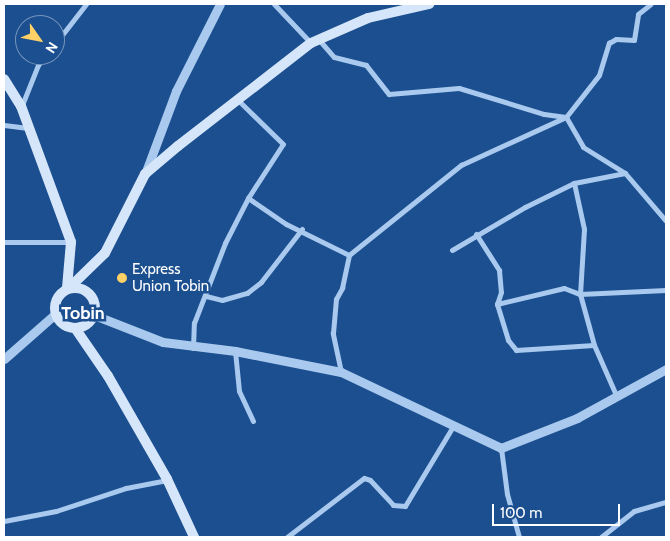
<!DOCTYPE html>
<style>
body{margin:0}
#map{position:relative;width:670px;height:541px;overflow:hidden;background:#1b4f8f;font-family:Cabin,sans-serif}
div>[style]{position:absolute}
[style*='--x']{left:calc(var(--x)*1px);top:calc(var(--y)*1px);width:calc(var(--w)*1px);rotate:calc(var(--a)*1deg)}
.minor>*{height:5px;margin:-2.5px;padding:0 2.5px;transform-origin:2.5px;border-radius:2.5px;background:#a9c9ee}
.tertiary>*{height:9px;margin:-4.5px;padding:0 4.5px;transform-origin:4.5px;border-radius:4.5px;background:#a9c9ee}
.secondary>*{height:10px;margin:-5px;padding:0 5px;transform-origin:5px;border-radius:5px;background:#d6e6fa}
.secondary>.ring{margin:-5px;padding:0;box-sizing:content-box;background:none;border:10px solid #d6e6fa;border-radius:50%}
.dots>*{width:14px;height:14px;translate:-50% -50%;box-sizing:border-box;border:2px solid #1b4f8f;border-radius:50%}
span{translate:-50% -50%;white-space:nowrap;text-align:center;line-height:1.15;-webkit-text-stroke:5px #1b4f8f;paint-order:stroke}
.poi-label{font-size:15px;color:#fff}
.left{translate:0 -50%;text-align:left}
.quarter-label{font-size:18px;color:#fff;font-weight:700}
.frame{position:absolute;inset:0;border:5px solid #fff;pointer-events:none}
.north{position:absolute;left:15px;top:15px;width:50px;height:50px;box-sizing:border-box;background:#1b4f8f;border:1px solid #7695bc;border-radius:50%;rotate:123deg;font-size:14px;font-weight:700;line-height:20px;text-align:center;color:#fff}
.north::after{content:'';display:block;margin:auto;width:18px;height:22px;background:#ffd166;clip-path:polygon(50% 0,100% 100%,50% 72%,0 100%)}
.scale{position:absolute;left:492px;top:504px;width:128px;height:22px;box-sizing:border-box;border:2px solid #fff;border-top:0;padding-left:6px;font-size:15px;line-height:18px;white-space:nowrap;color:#fff;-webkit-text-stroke:4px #1b4f8f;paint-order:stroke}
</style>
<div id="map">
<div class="minor">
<i style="--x:274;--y:4;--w:54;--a:46.5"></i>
<i style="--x:320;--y:41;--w:21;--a:49"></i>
<i style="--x:334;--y:57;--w:33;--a:14"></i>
<i style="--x:366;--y:65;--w:37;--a:52"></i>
<i style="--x:389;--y:94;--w:70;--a:-4.9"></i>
<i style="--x:459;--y:88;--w:89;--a:17"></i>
<i style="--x:544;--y:114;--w:22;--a:8"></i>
<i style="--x:566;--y:117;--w:34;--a:60"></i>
<i style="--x:583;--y:147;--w:49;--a:31.8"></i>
<i style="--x:625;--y:173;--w:63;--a:49.5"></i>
<i style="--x:55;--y:44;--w:51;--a:-52.2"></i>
<i style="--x:22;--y:105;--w:43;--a:-68.2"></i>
<i style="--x:38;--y:65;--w:13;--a:-51"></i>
<i style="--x:4;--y:125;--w:24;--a:7"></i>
<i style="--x:574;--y:183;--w:47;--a:77.7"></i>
<i style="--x:584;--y:229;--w:65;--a:93.5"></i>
<i style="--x:580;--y:294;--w:86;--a:-2.7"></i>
<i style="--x:248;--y:198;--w:46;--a:34.4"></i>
<i style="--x:286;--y:224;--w:70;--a:26.2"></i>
<i style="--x:476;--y:234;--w:43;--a:57.4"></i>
<i style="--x:499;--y:270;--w:22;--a:85"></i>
<i style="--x:501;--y:292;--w:13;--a:108"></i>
<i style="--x:497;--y:304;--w:69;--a:-13.4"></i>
<i style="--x:564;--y:288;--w:17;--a:21"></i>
<i style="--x:580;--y:294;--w:53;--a:74.6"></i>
<i style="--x:594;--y:345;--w:55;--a:66.3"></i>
<i style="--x:4;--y:242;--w:67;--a:0"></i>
<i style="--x:452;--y:250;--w:85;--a:-30.5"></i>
<i style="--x:525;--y:207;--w:55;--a:-26.1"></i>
<i style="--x:574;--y:183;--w:52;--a:-11.1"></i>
<i style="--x:206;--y:296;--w:16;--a:14"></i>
<i style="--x:222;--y:300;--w:26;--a:-16"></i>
<i style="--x:247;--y:293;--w:18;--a:-38"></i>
<i style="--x:261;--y:282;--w:67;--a:-52.3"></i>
<i style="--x:497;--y:304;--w:38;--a:73"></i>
<i style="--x:508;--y:340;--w:13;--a:51"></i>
<i style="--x:516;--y:350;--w:78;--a:-3.7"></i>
<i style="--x:193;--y:348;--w:25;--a:-88"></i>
<i style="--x:194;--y:323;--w:86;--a:-68.8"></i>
<i style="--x:225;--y:243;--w:51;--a:-62.9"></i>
<i style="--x:248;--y:198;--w:64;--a:-57.1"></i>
<i style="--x:283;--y:144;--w:62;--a:-135.7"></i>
<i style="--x:235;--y:351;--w:40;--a:84.3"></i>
<i style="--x:239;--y:391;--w:33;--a:65"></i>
<i style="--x:341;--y:372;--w:40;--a:-102"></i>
<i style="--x:333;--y:333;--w:34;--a:-85"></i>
<i style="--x:336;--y:299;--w:13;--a:-61"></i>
<i style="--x:342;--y:288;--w:34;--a:-78"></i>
<i style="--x:349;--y:255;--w:144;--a:-38.8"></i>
<i style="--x:461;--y:165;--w:115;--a:-24.6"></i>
<i style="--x:566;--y:117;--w:53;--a:-51.8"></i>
<i style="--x:599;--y:75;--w:34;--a:-73"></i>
<i style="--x:609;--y:43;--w:8;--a:-30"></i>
<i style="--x:616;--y:39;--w:18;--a:3"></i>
<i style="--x:634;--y:40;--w:26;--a:-81"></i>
<i style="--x:638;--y:14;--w:16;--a:-38"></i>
<i style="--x:501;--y:448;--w:46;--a:82.6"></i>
<i style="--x:507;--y:494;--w:45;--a:74.4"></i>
<i style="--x:4;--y:521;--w:53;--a:-10.9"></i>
<i style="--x:56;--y:511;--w:74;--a:-18.2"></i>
<i style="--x:126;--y:488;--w:42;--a:-11"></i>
<i style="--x:287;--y:537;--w:97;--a:-37.5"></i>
<i style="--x:364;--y:478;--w:6;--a:18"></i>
<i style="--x:370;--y:480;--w:34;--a:47"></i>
<i style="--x:393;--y:505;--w:12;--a:5"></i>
<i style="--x:405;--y:506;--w:91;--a:-58.9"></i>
<i style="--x:601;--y:537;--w:42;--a:-38.2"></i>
<i style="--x:634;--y:511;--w:33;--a:-16"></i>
</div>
<div class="tertiary">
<i style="--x:145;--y:174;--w:89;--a:-69.5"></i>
<i style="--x:176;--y:91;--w:97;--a:-63.2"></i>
<i style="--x:94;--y:315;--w:74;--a:21.4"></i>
<i style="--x:163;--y:342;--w:73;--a:7.1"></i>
<i style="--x:235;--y:351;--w:108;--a:11.2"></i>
<i style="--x:341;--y:372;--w:177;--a:25.4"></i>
<i style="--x:501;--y:448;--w:82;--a:-21.5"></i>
<i style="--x:577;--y:418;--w:102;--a:-28.8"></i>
<i style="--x:4;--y:359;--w:68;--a:-41.4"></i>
</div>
<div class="secondary">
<i style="--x:4;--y:79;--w:32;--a:58"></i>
<i style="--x:21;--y:106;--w:145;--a:69.8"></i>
<i style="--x:71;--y:242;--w:46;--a:95"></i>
<i class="ring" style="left:55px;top:288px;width:30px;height:30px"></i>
<i style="--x:69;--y:288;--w:50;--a:-44.2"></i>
<i style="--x:105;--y:253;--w:89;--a:-63.1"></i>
<i style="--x:145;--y:174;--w:43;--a:-40.3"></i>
<i style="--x:178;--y:146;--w:168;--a:-37.8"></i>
<i style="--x:311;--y:43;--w:62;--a:-23.7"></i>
<i style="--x:368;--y:18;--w:63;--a:-12.9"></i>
<i style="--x:75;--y:328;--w:58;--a:55.5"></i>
<i style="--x:108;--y:376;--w:119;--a:60.2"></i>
<i style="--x:167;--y:479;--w:64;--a:65"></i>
</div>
<div class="dots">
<i style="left:122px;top:278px;background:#ffd166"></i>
</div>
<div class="poi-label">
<span class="left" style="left:132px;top:278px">Express<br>Union Tobin</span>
</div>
<div class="quarter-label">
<span style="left:83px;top:313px">Tobin</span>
</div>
<div class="frame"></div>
<div class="north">N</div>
<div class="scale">100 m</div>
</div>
